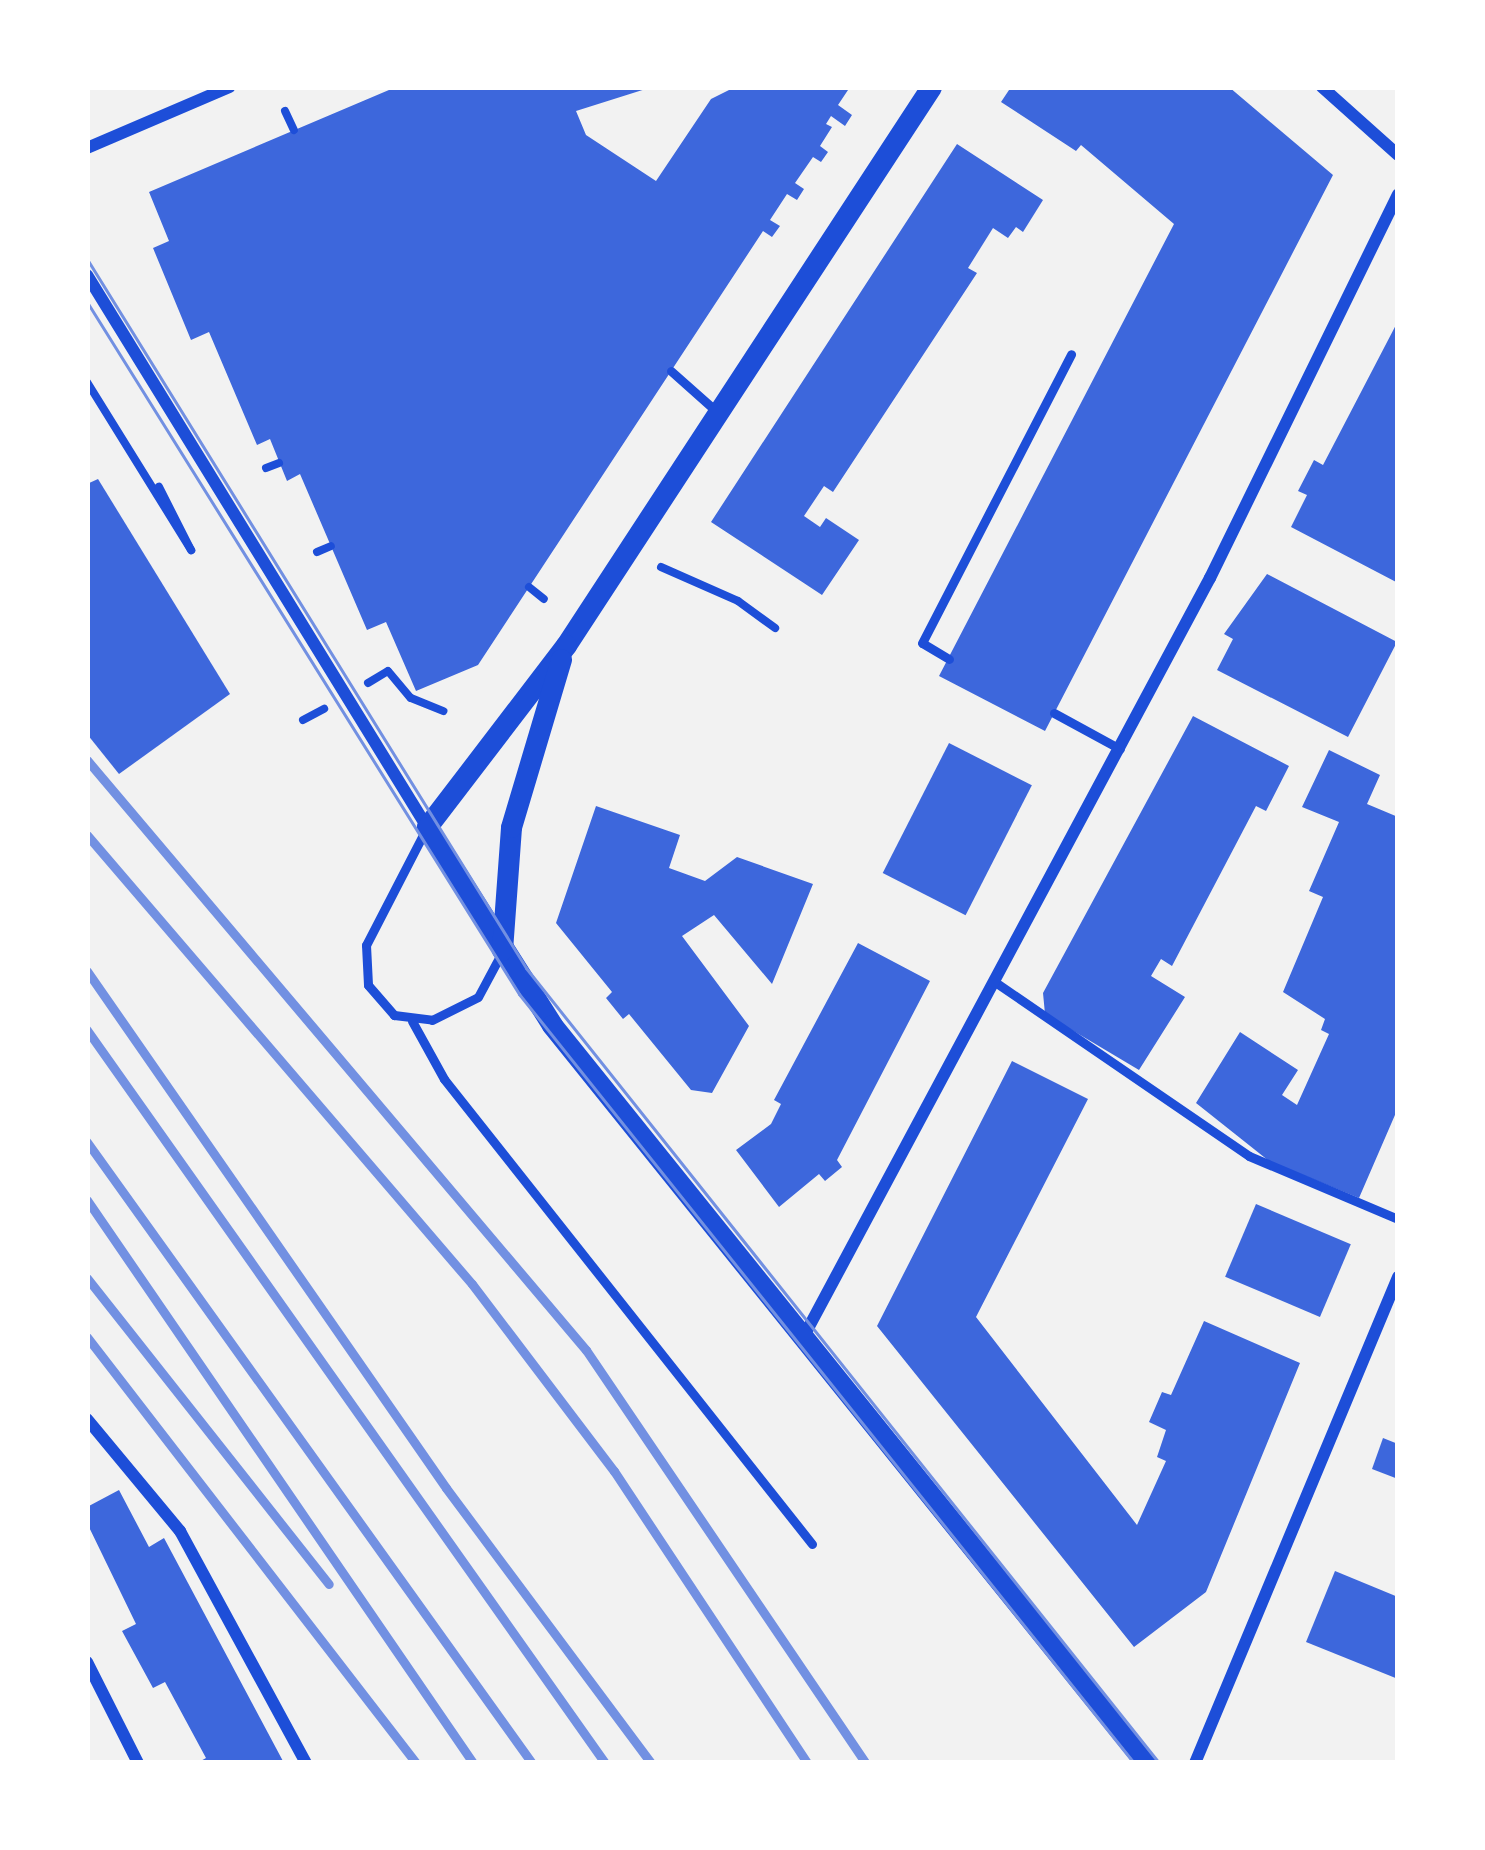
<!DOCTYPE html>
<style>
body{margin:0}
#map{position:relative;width:1485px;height:1850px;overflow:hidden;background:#f2f2f2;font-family:Barlow,sans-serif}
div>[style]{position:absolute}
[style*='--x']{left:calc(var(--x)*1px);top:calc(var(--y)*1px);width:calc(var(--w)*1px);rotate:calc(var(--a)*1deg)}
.building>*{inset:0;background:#3d67dc;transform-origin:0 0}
.path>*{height:8px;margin:-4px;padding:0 4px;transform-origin:4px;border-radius:4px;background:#1d4ed8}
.service>*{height:9px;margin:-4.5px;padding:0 4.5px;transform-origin:4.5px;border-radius:4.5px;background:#1d4ed8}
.minor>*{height:12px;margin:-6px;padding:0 6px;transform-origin:6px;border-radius:6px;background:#1d4ed8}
.tertiary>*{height:21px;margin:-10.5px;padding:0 10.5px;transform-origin:10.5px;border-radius:10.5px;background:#1d4ed8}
.tram>*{height:3px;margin:-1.5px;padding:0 1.5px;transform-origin:1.5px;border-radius:1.5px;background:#7290e2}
.rail>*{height:9px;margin:-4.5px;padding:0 4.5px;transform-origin:4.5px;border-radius:4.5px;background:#7290e2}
span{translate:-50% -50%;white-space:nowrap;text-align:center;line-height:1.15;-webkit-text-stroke:12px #fff;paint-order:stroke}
.frame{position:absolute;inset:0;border:90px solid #fff;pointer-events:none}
</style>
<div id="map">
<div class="building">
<i style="clip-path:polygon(396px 87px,652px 87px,576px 111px,586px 135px,656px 181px,711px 99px,735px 87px,850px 87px,838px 105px,852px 115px,845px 126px,831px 116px,826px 124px,832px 127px,820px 146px,828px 152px,821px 162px,813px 157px,795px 183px,804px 189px,797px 200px,787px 194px,770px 220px,780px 226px,772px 237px,763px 231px,478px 665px,416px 691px,386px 622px,367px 630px,300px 474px,287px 481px,270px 439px,257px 445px,209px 332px,191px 340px,153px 248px,169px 241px,149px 192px)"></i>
<i style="clip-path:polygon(1011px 87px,1229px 87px,1333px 175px,1045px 731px,939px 676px,1174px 224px,1081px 145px,1076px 151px,1001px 102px)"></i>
<i style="clip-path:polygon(957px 144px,1043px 200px,1023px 232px,1016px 227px,1008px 238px,993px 228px,968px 268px,977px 273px,833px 492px,824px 486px,804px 516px,820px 527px,826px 518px,859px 540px,822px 595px,711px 522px)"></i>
<i style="clip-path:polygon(1398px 321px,1398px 583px,1291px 527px,1307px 495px,1298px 491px,1314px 460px,1323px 465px)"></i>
<i style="clip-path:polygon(98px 479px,230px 694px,119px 774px,87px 734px,87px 484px)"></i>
<i style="clip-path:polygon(1267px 574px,1397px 642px,1348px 737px,1217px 670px,1233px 639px,1224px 634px)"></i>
<i style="clip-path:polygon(1193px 716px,1289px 766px,1266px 811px,1256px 806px,1172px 966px,1161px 959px,1151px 976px,1185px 997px,1139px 1070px,1045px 1014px,1043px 993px)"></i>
<i style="left:949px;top:743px;width:93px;height:146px;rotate:27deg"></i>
<i style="clip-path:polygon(1329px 750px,1380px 775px,1367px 804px,1398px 817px,1398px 1108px,1359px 1198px,1269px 1161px,1196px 1103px,1240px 1032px,1298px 1070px,1282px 1095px,1297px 1105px,1329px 1034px,1321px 1030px,1325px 1019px,1283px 992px,1323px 897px,1309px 891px,1339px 822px,1302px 807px)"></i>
<i style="clip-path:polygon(596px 806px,680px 835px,669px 868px,705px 881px,737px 857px,813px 884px,772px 984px,714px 915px,682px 936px,749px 1026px,712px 1093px,691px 1090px,629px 1014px,623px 1019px,606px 998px,612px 992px,556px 923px)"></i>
<i style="clip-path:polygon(858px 943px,930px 981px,837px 1160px,842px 1167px,825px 1181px,819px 1174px,779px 1207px,736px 1150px,771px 1124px,781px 1104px,774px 1100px)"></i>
<i style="clip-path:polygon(1012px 1061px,1088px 1099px,976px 1317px,1137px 1525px,1166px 1461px,1157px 1457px,1166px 1430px,1149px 1422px,1162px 1392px,1171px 1395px,1204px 1321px,1300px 1363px,1206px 1592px,1134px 1647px,877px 1326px)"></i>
<i style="left:1256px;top:1204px;width:103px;height:79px;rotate:23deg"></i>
<i style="clip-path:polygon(1383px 1438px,1398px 1444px,1398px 1479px,1372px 1469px)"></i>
<i style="clip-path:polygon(119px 1490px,149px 1547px,164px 1538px,284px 1763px,197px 1763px,206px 1758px,165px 1682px,153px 1688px,122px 1631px,136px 1624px,87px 1523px,87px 1507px)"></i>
<i style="clip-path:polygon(1335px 1571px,1398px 1597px,1398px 1679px,1306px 1642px)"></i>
</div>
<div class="path">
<i style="--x:285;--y:111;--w:21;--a:65"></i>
<i style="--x:87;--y:382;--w:198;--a:58.2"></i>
<i style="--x:191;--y:550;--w:71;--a:-116.9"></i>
<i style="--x:266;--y:468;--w:14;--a:-21"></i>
<i style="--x:317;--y:552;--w:15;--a:-23"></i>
<i style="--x:661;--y:567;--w:84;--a:23.8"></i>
<i style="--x:738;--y:601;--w:46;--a:36.1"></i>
<i style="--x:529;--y:587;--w:19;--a:39"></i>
<i style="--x:368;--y:683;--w:23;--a:-31"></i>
<i style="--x:388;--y:671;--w:35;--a:50"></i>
<i style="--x:411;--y:698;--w:35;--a:22"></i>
<i style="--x:303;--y:720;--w:24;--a:-28"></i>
</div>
<div class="service">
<i style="--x:671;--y:371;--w:60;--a:41.6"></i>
<i style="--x:949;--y:659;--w:31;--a:-149"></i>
<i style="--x:922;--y:643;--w:325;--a:-62.7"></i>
<i style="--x:1054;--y:713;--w:75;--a:28.6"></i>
<i style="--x:427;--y:827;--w:133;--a:117.3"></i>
<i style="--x:366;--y:945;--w:40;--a:87.1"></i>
<i style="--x:368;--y:985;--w:40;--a:49"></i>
<i style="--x:394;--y:1015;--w:38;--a:7"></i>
<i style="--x:432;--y:1020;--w:51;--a:-26.6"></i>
<i style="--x:478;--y:997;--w:49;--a:-61.9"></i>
<i style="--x:995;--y:982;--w:308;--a:34.4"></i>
<i style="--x:1249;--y:1156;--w:162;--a:22.9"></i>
<i style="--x:412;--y:1021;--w:66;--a:61.1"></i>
<i style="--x:444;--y:1079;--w:593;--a:51.64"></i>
</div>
<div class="minor">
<i style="--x:1322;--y:87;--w:102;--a:41.8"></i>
<i style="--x:87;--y:148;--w:155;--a:-23.2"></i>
<i style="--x:87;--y:275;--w:648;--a:58.37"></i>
<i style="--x:804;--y:1336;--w:860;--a:-61.83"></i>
<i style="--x:1210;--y:578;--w:427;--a:-63.9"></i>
<i style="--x:87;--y:1419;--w:146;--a:50.3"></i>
<i style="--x:180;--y:1531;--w:264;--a:61.5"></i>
<i style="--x:87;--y:1662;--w:113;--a:63.2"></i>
<i style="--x:1195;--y:1763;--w:527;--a:-67.33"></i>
</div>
<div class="tertiary">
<i style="--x:931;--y:87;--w:667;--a:123.19"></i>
<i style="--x:566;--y:645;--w:229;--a:127.4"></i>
<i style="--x:427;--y:827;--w:234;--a:57.7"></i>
<i style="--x:552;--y:1025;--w:947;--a:51.17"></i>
<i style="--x:502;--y:950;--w:123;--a:-85.8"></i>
<i style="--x:511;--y:827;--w:175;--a:-73.4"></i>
</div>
<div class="tram">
<i style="--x:87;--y:259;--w:834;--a:58.23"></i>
<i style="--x:526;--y:968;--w:1016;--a:51.47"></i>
<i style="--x:87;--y:302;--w:816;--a:58.02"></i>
<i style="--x:519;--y:994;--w:985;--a:51.35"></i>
</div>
<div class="rail">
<i style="--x:87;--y:760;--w:773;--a:49.78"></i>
<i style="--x:586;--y:1350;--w:499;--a:55.9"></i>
<i style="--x:87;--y:835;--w:591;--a:49.39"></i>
<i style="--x:472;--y:1284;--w:235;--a:52.8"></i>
<i style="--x:614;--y:1471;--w:350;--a:56.5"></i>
<i style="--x:87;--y:971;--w:629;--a:55.22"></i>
<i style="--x:446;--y:1488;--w:343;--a:53.3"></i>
<i style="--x:87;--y:1030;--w:898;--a:54.75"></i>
<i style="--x:87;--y:1142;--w:764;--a:54.38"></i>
<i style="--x:87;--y:1200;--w:683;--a:55.56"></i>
<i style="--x:87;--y:1278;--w:390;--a:51.7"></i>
<i style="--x:87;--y:1337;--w:538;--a:52.32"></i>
</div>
<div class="frame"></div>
</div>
